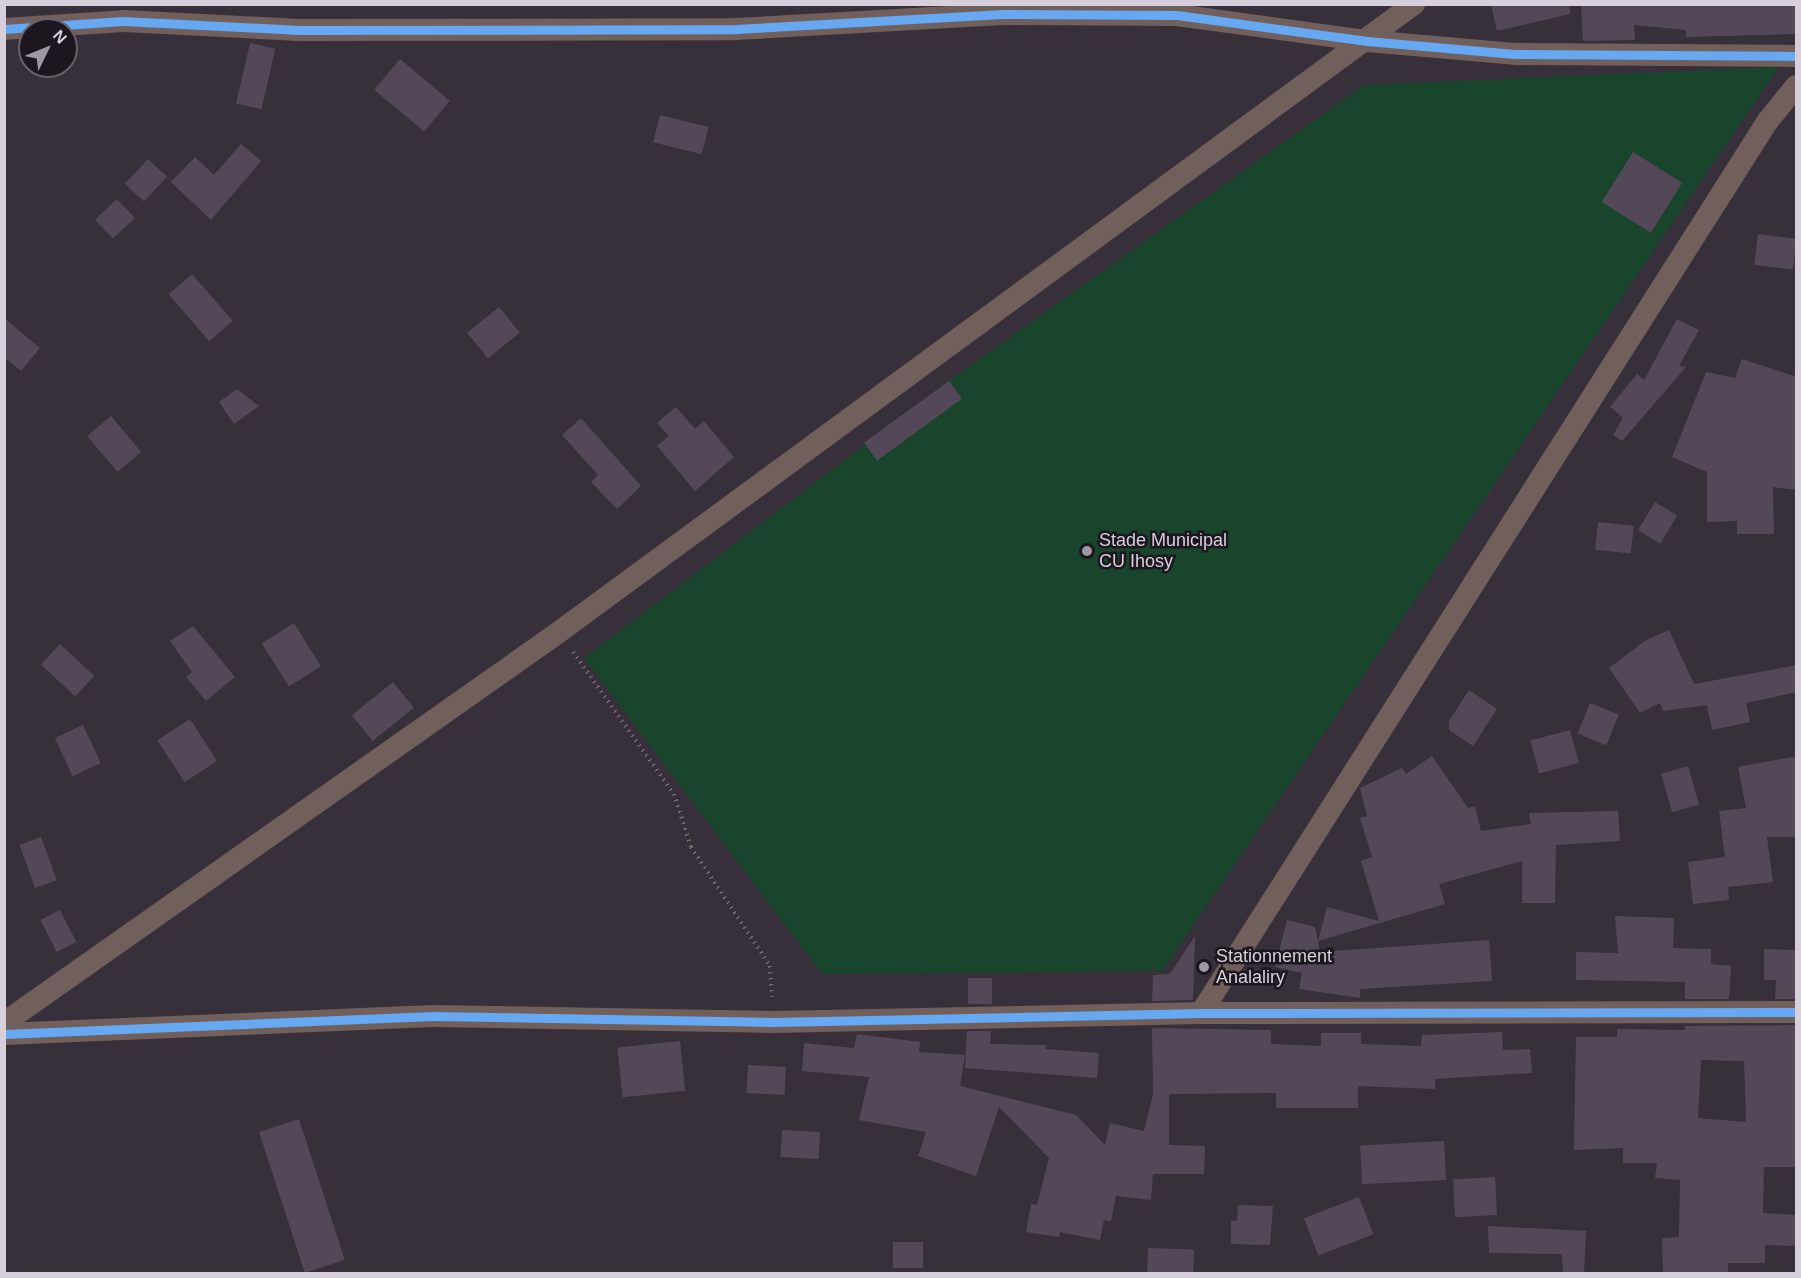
<!DOCTYPE html>
<style>
body{margin:0}
#map{position:relative;width:1801px;height:1278px;overflow:hidden;background:#372f3a;font-family:Arial,sans-serif}
div>[style]{position:absolute}
[style*='--x']{left:calc(var(--x)*1px);top:calc(var(--y)*1px);width:calc(var(--w)*1px);rotate:calc(var(--a)*1deg)}
.green>*{inset:0;background:#19452d}
.building>*{inset:0;background:#544858;transform-origin:0 0}
.path>*{height:4px;margin-top:-2px;transform-origin:0;background:repeating-linear-gradient(90deg,#756a6a 0 1.5px,transparent 0 6px)}
.street>*{height:22px;margin:-11px;padding:0 11px;transform-origin:11px;border-radius:11px;background:#705f5a}
.cycleway>*{height:9px;margin:-4.5px;padding:0 4.5px;transform-origin:4.5px;border-radius:4.5px;background:#66a8f1}
.dots>*{width:16px;height:16px;translate:-50% -50%;box-sizing:border-box;border:3px solid #1c161e;border-radius:50%}
span{translate:-50% -50%;white-space:nowrap;text-align:center;line-height:1.15;-webkit-text-stroke:5px #1c161e;paint-order:stroke}
.poi-label{font-size:18px;color:#d7cfdb}
.left{translate:0 -50%;text-align:left}
.frame{position:absolute;inset:0;border:6px solid #d7cfdb;pointer-events:none}
.north{position:absolute;left:18px;top:18px;width:60px;height:60px;box-sizing:border-box;background:#1c161e;border:2px solid #67606a;border-radius:50%;rotate:47deg;font-size:16px;font-weight:700;line-height:24px;text-align:center;color:#d7cfdb}
.north::after{content:'';display:block;margin:auto;width:21px;height:27px;background:#9f97a3;clip-path:polygon(50% 0,100% 100%,50% 72%,0 100%)}
</style>
<div id="map">
<div class="green">
<i style="clip-path:polygon(1779px 67px,1162px 971px,822px 974px,584px 658px,949px 381px,1364px 85px)"></i>
</div>
<div class="building">
<i style="clip-path:polygon(1491px 4px,1569px 4px,1570px 14px,1497px 31px)"></i>
<i style="clip-path:polygon(1581px 4px,1797px 4px,1797px 34px,1686px 37px,1686px 30px,1634px 25px,1635px 40px,1583px 41px)"></i>
<i style="left:250px;top:43px;width:26px;height:62px;rotate:13deg"></i>
<i style="left:400px;top:59px;width:65px;height:40px;rotate:40deg"></i>
<i style="left:660px;top:115px;width:50px;height:28px;rotate:14deg"></i>
<i style="clip-path:polygon(241px 144px,261px 161px,211px 220px,171px 182px,195px 157px,214px 175px)"></i>
<i style="left:1633px;top:152px;width:58px;height:59px;rotate:32deg"></i>
<i style="left:148px;top:159px;width:26px;height:34px;rotate:43deg"></i>
<i style="left:117px;top:199px;width:26px;height:30px;rotate:47deg"></i>
<i style="left:1758px;top:234px;width:39px;height:31px;rotate:7deg"></i>
<i style="left:192px;top:274px;width:62px;height:31px;rotate:49deg"></i>
<i style="left:499px;top:307px;width:33px;height:41px;rotate:51deg"></i>
<i style="clip-path:polygon(4px 318px,40px 348px,21px 371px,4px 357px)"></i>
<i style="clip-path:polygon(1677px 319px,1699px 330px,1679px 366px,1686px 367px,1622px 441px,1613px 435px,1623px 418px,1610px 407px,1637px 374px,1644px 380px)"></i>
<i style="clip-path:polygon(1742px 359px,1797px 377px,1797px 490px,1773px 487px,1774px 534px,1737px 534px,1737px 521px,1707px 522px,1707px 472px,1672px 457px,1706px 372px,1735px 378px)"></i>
<i style="left:949px;top:381px;width:22px;height:105px;rotate:54deg"></i>
<i style="clip-path:polygon(237px 389px,259px 406px,234px 424px,219px 402px)"></i>
<i style="clip-path:polygon(676px 407px,695px 429px,704px 421px,734px 457px,695px 491px,657px 446px,669px 436px,657px 423px)"></i>
<i style="left:111px;top:416px;width:47px;height:31px;rotate:50deg"></i>
<i style="clip-path:polygon(581px 418px,641px 486px,617px 509px,591px 482px,598px 475px,562px 435px)"></i>
<i style="left:1655px;top:502px;width:26px;height:33px;rotate:31deg"></i>
<i style="left:1598px;top:522px;width:36px;height:28px;rotate:6deg"></i>
<i style="left:294px;top:623px;width:51px;height:38px;rotate:58deg"></i>
<i style="clip-path:polygon(193px 626px,235px 677px,206px 701px,186px 677px,192px 672px,170px 641px)"></i>
<i style="clip-path:polygon(1669px 630px,1694px 684px,1797px 665px,1797px 692px,1746px 703px,1750px 722px,1712px 730px,1707px 705px,1663px 711px,1660px 703px,1640px 713px,1609px 668px,1646px 640px)"></i>
<i style="left:60px;top:644px;width:47px;height:28px;rotate:43deg"></i>
<i style="left:393px;top:682px;width:33px;height:53px;rotate:51deg"></i>
<i style="clip-path:polygon(1469px 690px,1497px 709px,1473px 746px,1449px 730px,1449px 721px)"></i>
<i style="left:1590px;top:703px;width:31px;height:33px;rotate:22deg"></i>
<i style="left:190px;top:719px;width:50px;height:39px;rotate:57deg"></i>
<i style="left:83px;top:725px;width:42px;height:31px;rotate:65deg"></i>
<i style="left:1570px;top:730px;width:34px;height:41px;rotate:75deg"></i>
<i style="clip-path:polygon(1432px 756px,1468px 808px,1475px 806px,1481px 831px,1531px 824px,1529px 813px,1618px 811px,1620px 841px,1556px 845px,1555px 903px,1522px 903px,1522px 861px,1439px 884px,1445px 904px,1318px 941px,1327px 907px,1379px 921px,1361px 861px,1372px 857px,1360px 818px,1367px 816px,1360px 788px,1402px 768px,1406px 774px)"></i>
<i style="clip-path:polygon(1797px 756px,1797px 837px,1767px 837px,1773px 882px,1728px 887px,1729px 900px,1693px 904px,1688px 862px,1725px 857px,1719px 811px,1746px 808px,1738px 767px)"></i>
<i style="left:1688px;top:766px;width:40px;height:28px;rotate:74deg"></i>
<i style="left:41px;top:837px;width:46px;height:23px;rotate:70deg"></i>
<i style="left:60px;top:910px;width:36px;height:22px;rotate:63deg"></i>
<i style="clip-path:polygon(1615px 916px,1674px 918px,1673px 948px,1711px 949px,1711px 964px,1731px 966px,1729px 999px,1685px 999px,1685px 982px,1576px 980px,1576px 952px,1618px 953px)"></i>
<i style="clip-path:polygon(1287px 920px,1315px 927px,1320px 952px,1489px 940px,1492px 981px,1360px 989px,1360px 998px,1299px 989px,1302px 973px,1275px 967px)"></i>
<i style="clip-path:polygon(1195px 936px,1193px 1000px,1152px 1001px,1153px 975px,1170px 974px)"></i>
<i style="clip-path:polygon(1764px 949px,1797px 950px,1797px 999px,1775px 999px,1776px 980px,1764px 980px)"></i>
<i style="left:968px;top:978px;width:24px;height:26px"></i>
<i style="clip-path:polygon(evenodd,1797px 1025px,1797px 1167px,1764px 1167px,1763px 1213px,1797px 1215px,1797px 1246px,1765px 1245px,1765px 1263px,1728px 1263px,1728px 1274px,1663px 1274px,1662px 1238px,1679px 1237px,1680px 1180px,1655px 1178px,1657px 1163px,1623px 1163px,1623px 1148px,1574px 1150px,1576px 1037px,1617px 1037px,1617px 1029px,1685px 1030px,1685px 1026px,1797px 1025px,1701px 1060px,1744px 1061px,1746px 1122px,1698px 1118px,1701px 1060px)"></i>
<i style="clip-path:polygon(1152px 1028px,1271px 1030px,1271px 1044px,1321px 1046px,1321px 1033px,1361px 1033px,1361px 1044px,1421px 1046px,1422px 1035px,1502px 1032px,1503px 1050px,1530px 1049px,1532px 1073px,1435px 1079px,1435px 1089px,1358px 1086px,1358px 1108px,1276px 1108px,1276px 1093px,1169px 1094px,1169px 1145px,1205px 1146px,1204px 1174px,1153px 1174px,1151px 1200px,1116px 1196px,1111px 1221px,1104px 1220px,1100px 1240px,1060px 1232px,1059px 1237px,1026px 1232px,1031px 1204px,1037px 1205px,1049px 1158px,999px 1107px,976px 1176px,918px 1156px,926px 1132px,859px 1120px,869px 1077px,802px 1071px,804px 1043px,854px 1048px,857px 1034px,920px 1042px,919px 1052px,965px 1055px,960px 1086px,1076px 1115px,1105px 1145px,1110px 1123px,1144px 1131px,1153px 1094px)"></i>
<i style="clip-path:polygon(967px 1031px,991px 1031px,990px 1044px,1046px 1045px,1046px 1049px,1099px 1053px,1097px 1078px,965px 1068px)"></i>
<i style="left:680px;top:1041px;width:50px;height:63px;rotate:84deg"></i>
<i style="left:748px;top:1065px;width:38px;height:28px;rotate:3deg"></i>
<i style="left:299px;top:1119px;width:148px;height:42px;rotate:72deg"></i>
<i style="left:782px;top:1130px;width:38px;height:27px;rotate:3deg"></i>
<i style="left:1444px;top:1141px;width:39px;height:84px;rotate:87deg"></i>
<i style="left:1495px;top:1177px;width:38px;height:42px;rotate:87deg"></i>
<i style="left:1359px;top:1197px;width:40px;height:59px;rotate:69deg"></i>
<i style="clip-path:polygon(1238px 1205px,1273px 1206px,1270px 1245px,1231px 1244px,1231px 1221px,1237px 1221px)"></i>
<i style="clip-path:polygon(1488px 1226px,1586px 1231px,1584px 1274px,1563px 1274px,1562px 1254px,1489px 1253px)"></i>
<i style="left:893px;top:1242px;width:30px;height:26px"></i>
<i style="left:1148px;top:1248px;width:46px;height:26px;rotate:2deg"></i>
</div>
<div class="path">
<i style="--x:573;--y:652;--w:174;--a:54.6"></i>
<i style="--x:674;--y:794;--w:56;--a:72.2"></i>
<i style="--x:691;--y:847;--w:143;--a:56.4"></i>
<i style="--x:770;--y:966;--w:31;--a:86"></i>
</div>
<div class="street">
<i style="--x:4;--y:29;--w:119;--a:-3.8"></i>
<i style="--x:123;--y:21;--w:176;--a:2.9"></i>
<i style="--x:299;--y:30;--w:437;--a:-0.1"></i>
<i style="--x:736;--y:29;--w:267;--a:-3.2"></i>
<i style="--x:1003;--y:14;--w:174;--a:0.3"></i>
<i style="--x:1177;--y:15;--w:192;--a:7.8"></i>
<i style="--x:1367;--y:41;--w:151;--a:5"></i>
<i style="--x:1517;--y:54;--w:279;--a:0.4"></i>
<i style="--x:1201;--y:1013;--w:1056;--a:-57.57"></i>
<i style="--x:1767;--y:122;--w:46;--a:-51.1"></i>
<i style="--x:4;--y:1023;--w:679;--a:-35.16"></i>
<i style="--x:559;--y:632;--w:1061;--a:-36.3"></i>
<i style="--x:4;--y:1034;--w:429;--a:-2.4"></i>
<i style="--x:433;--y:1016;--w:341;--a:1"></i>
<i style="--x:774;--y:1022;--w:427;--a:-1.2"></i>
<i style="--x:1201;--y:1013;--w:595;--a:-0.1"></i>
</div>
<div class="cycleway">
<i style="--x:4;--y:29;--w:119;--a:-3.8"></i>
<i style="--x:123;--y:21;--w:176;--a:2.9"></i>
<i style="--x:299;--y:30;--w:437;--a:-0.1"></i>
<i style="--x:736;--y:29;--w:267;--a:-3.2"></i>
<i style="--x:1003;--y:14;--w:174;--a:0.3"></i>
<i style="--x:1177;--y:15;--w:192;--a:7.8"></i>
<i style="--x:1367;--y:41;--w:151;--a:5"></i>
<i style="--x:1517;--y:54;--w:279;--a:0.4"></i>
<i style="--x:4;--y:1034;--w:429;--a:-2.4"></i>
<i style="--x:433;--y:1016;--w:341;--a:1"></i>
<i style="--x:774;--y:1022;--w:427;--a:-1.2"></i>
<i style="--x:1201;--y:1013;--w:595;--a:-0.1"></i>
</div>
<div class="dots">
<i style="left:1087px;top:551px;background:#9f97a3"></i>
<i style="left:1204px;top:967px;background:#9f97a3"></i>
</div>
<div class="poi-label">
<span class="left" style="left:1099px;top:551px">Stade Municipal<br>CU Ihosy</span>
<span class="left" style="left:1216px;top:967px">Stationnement<br>Analaliry</span>
</div>
<div class="frame"></div>
<div class="north">N</div>
</div>
